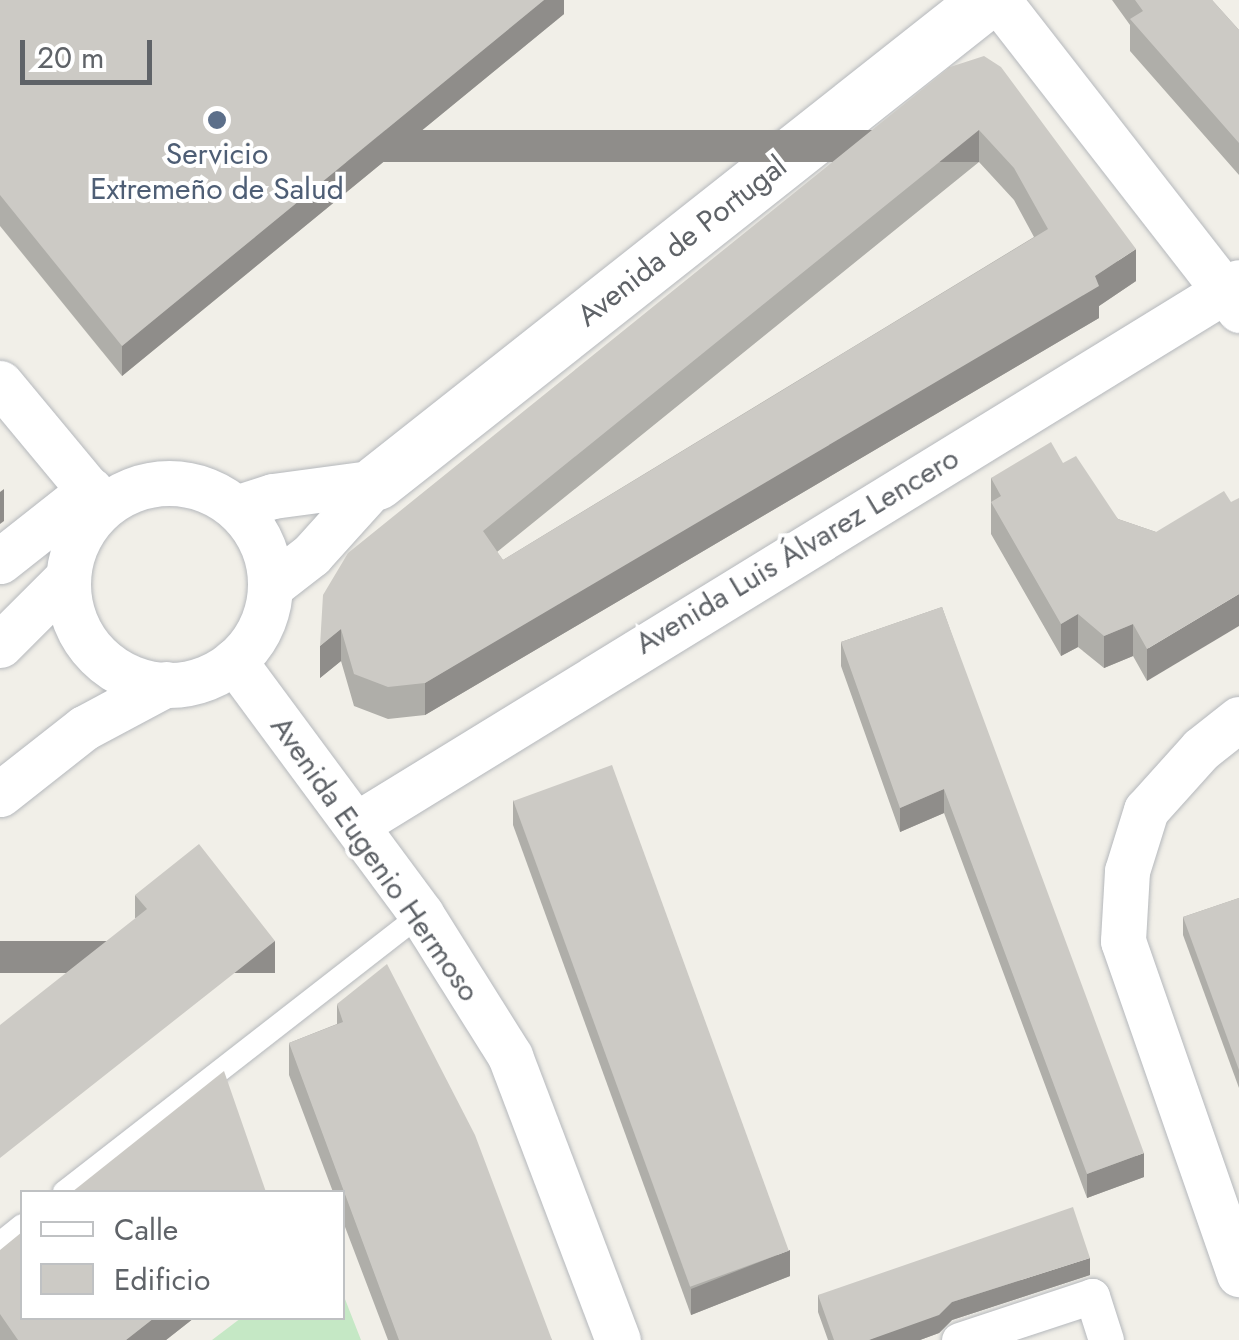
<!DOCTYPE html>
<meta charset="utf-8">
<style>
body{margin:0}
#map{position:relative;width:1239px;height:1340px;overflow:hidden;background:#f1efe8;font-family:Jost,sans-serif}
div>[style]{position:absolute}
[style*='--x']{left:calc(var(--x)*1px);top:calc(var(--y)*1px);width:calc(var(--w)*1px);rotate:calc(var(--a)*1deg)}
.green>*{inset:0;background:#c5e8c5}
.roads{filter:drop-shadow(0 0 2px #b5b8bc) drop-shadow(0 0 2px #b5b8bc)}
.service>*{height:22px;margin:-11px;padding:0 11px;transform-origin:11px;border-radius:11px;background:#fff}
.pedestrian>*{height:35px;margin:-17.5px;padding:0 17.5px;transform-origin:17.5px;border-radius:17.5px;background:#fff}
.minor>*{height:45px;margin:-22.5px;padding:0 22.5px;transform-origin:22.5px;border-radius:22.5px;background:#fff}
.minor>.ring{margin:-22.5px;padding:0;box-sizing:content-box;background:none;border:45px solid #fff;border-radius:50%}
.tertiary>*{height:55px;margin:-27.5px;padding:0 27.5px;transform-origin:27.5px;border-radius:27.5px;background:#fff}
.wall>*{inset:0;background:#afaea9}
.shaded-wall>*{inset:0;background:#8f8d8a;transform-origin:0 0}
.building>*{inset:0;background:#cccac5;transform-origin:0 0}
.dots>*{width:28px;height:28px;translate:-50% -50%;box-sizing:border-box;border:5px solid #fff;border-radius:50%}
span{translate:-50% -50%;white-space:nowrap;text-align:center;line-height:1.15;-webkit-text-stroke:8px #fff;paint-order:stroke}
.service-label{font-size:30px;color:#4e5e75}
.street-label{font-size:30px;color:#5f6368}
.legend{position:absolute;left:20px;top:1190px;width:325px;height:130px;box-sizing:border-box;background:#fff;border:2px solid #bfc1c3;margin:0;padding:12px 18px;list-style:none;font-size:30px;color:#5f6368}
.legend li{display:flex;align-items:center;gap:20px;height:50px}
.legend b{width:50px;border:2px solid #bfc1c3}
.scale{position:absolute;left:20px;top:40px;width:132px;height:45px;box-sizing:border-box;border:5px solid #5f6368;border-top:0;padding-left:12px;font-size:30px;line-height:35px;white-space:nowrap;color:#5f6368;-webkit-text-stroke:8px #fff;paint-order:stroke}
</style>
<div id="map">
<div class="green">
<i style="clip-path:polygon(343px 1294px,361px 1340px,212px 1340px,241px 1318px,342px 1318px)"></i>
</div>
<div class="roads">
<div class="service">
<i style="--x:64;--y:1192;--w:452;--a:-37.9"></i>
<i style="--x:0;--y:1243;--w:28;--a:-39"></i>
</div>
<div class="pedestrian">
<i style="--x:959;--y:1340;--w:140;--a:-18.3"></i>
<i style="--x:1092;--y:1296;--w:46;--a:72.3"></i>
</div>
<div class="minor">
<i style="--x:998;--y:0;--w:393;--a:52.1"></i>
<i style="--x:0;--y:383;--w:161;--a:50.3"></i>
<i class="ring" style="left:68px;top:483px;width:157px;height:157px"></i>
<i style="--x:236;--y:508;--w:39;--a:-18"></i>
<i style="--x:273;--y:496;--w:105;--a:-7.7"></i>
<i style="--x:0;--y:561;--w:115;--a:-38.3"></i>
<i style="--x:271;--y:586;--w:51;--a:-37.8"></i>
<i style="--x:311;--y:555;--w:98;--a:-47.9"></i>
<i style="--x:0;--y:645;--w:96;--a:-45"></i>
<i style="--x:234;--y:661;--w:315;--a:53.5"></i>
<i style="--x:421;--y:914;--w:168;--a:57.9"></i>
<i style="--x:510;--y:1056;--w:304;--a:69.2"></i>
<i style="--x:1239;--y:719;--w:48;--a:141.7"></i>
<i style="--x:1201;--y:749;--w:82;--a:132"></i>
<i style="--x:1146;--y:810;--w:64;--a:107.3"></i>
<i style="--x:1127;--y:871;--w:70;--a:93.3"></i>
<i style="--x:1123;--y:941;--w:353;--a:70.8"></i>
<i style="--x:0;--y:794;--w:107;--a:-38.2"></i>
<i style="--x:84;--y:728;--w:93;--a:-28.2"></i>
<i style="--x:357;--y:824;--w:1035;--a:-31.57"></i>
</div>
<div class="tertiary">
<i style="--x:377;--y:482;--w:777;--a:-38.31"></i>
</div>
</div>
<div class="wall">
<i style="clip-path:polygon(0 0,564px 0,564px 14px,122px 376px,0 226px)"></i>
<i style="clip-path:polygon(1112px 0,1212px 0,1239px 30px,1239px 175px,1130px 51px,1130px 25px)"></i>
<i style="clip-path:polygon(evenodd,950px 67px,1136px 281px,1099px 306px,1099px 318px,425px 715px,388px 719px,354px 706px,341px 661px,320px 678px,320px 646px,950px 67px,979px 162px,1014px 200px,1034px 237px,503px 560px,497px 552px,979px 162px)"></i>
<i style="clip-path:polygon(1063px 463px,1118px 519px,1156px 532px,1147px 681px,1133px 656px,1104px 668px,1078px 647px,1061px 656px,991px 534px,991px 478px)"></i>
<i style="clip-path:polygon(942px 607px,1144px 1177px,1087px 1198px,944px 813px,900px 832px,841px 666px,841px 642px)"></i>
<i style="clip-path:polygon(513px 800px,790px 1276px,691px 1315px,513px 825px)"></i>
<i style="clip-path:polygon(135px 895px,275px 973px,135px 918px)"></i>
<i style="clip-path:polygon(1239px 898px,1239px 1088px,1183px 935px,1183px 917px)"></i>
<i style="clip-path:polygon(337px 1004px,552px 1340px,388px 1340px,342px 1219px,342px 1192px,333px 1192px,289px 1075px,289px 1043px,337px 1024px)"></i>
<i style="clip-path:polygon(0 1250px,22px 1318px,194px 1318px,166px 1340px,0 1340px)"></i>
<i style="clip-path:polygon(1090px 1275px,952px 1320px,939px 1333px,920px 1340px,828px 1340px,818px 1312px,818px 1295px)"></i>
</div>
<div class="shaded-wall">
<i style="clip-path:polygon(544px 0,564px 0,564px 14px,122px 376px,122px 346px)"></i>
<i style="left:979px;top:130px;width:32px;height:638px;rotate:90deg"></i>
<i style="clip-path:polygon(1136px 249px,1136px 281px,1099px 306px,1099px 318px,425px 715px,425px 683px,1095px 276px)"></i>
<i style="clip-path:polygon(4px 489px,4px 521px,0 524px,0 492px)"></i>
<i style="clip-path:polygon(1239px 594px,1239px 626px,1147px 681px,1147px 649px)"></i>
<i style="clip-path:polygon(1078px 614px,1078px 647px,1061px 656px,1061px 624px)"></i>
<i style="clip-path:polygon(1133px 624px,1133px 656px,1104px 668px,1104px 636px)"></i>
<i style="clip-path:polygon(341px 629px,341px 661px,320px 678px,320px 646px)"></i>
<i style="clip-path:polygon(944px 789px,944px 813px,900px 832px,900px 808px)"></i>
<i style="left:275px;top:941px;width:32px;height:350px;rotate:90deg"></i>
<i style="clip-path:polygon(1144px 1153px,1144px 1177px,1087px 1198px,1087px 1174px)"></i>
<i style="clip-path:polygon(790px 1250px,790px 1276px,691px 1315px,691px 1289px)"></i>
<i style="clip-path:polygon(1090px 1258px,1090px 1275px,952px 1320px,939px 1333px,920px 1340px,869px 1340px,952px 1302px)"></i>
<i style="clip-path:polygon(154px 1318px,194px 1318px,166px 1340px,126px 1340px)"></i>
</div>
<div class="building">
<i style="clip-path:polygon(0 0,544px 0,122px 346px,0 195px)"></i>
<i style="clip-path:polygon(1135px 0,1212px 0,1239px 30px,1239px 143px,1130px 19px,1143px 11px)"></i>
<i style="clip-path:polygon(evenodd,984px 56px,1001px 67px,1136px 249px,1095px 276px,1099px 286px,425px 683px,388px 687px,354px 674px,341px 629px,320px 646px,323px 595px,348px 553px,950px 67px,984px 56px,979px 130px,1014px 168px,1048px 229px,503px 560px,483px 531px,979px 130px)"></i>
<i style="clip-path:polygon(1051px 442px,1063px 463px,1076px 456px,1118px 519px,1156px 532px,1224px 491px,1231px 502px,1239px 498px,1239px 594px,1147px 649px,1133px 624px,1104px 636px,1078px 614px,1061px 624px,991px 502px,1001px 496px,991px 478px)"></i>
<i style="clip-path:polygon(942px 607px,1144px 1153px,1087px 1174px,944px 789px,900px 808px,841px 642px)"></i>
<i style="left:612px;top:765px;width:517px;height:105px;rotate:70deg"></i>
<i style="clip-path:polygon(199px 844px,275px 941px,0 1158px,0 1025px,147px 909px,135px 895px)"></i>
<i style="clip-path:polygon(1239px 898px,1239px 1070px,1183px 917px)"></i>
<i style="clip-path:polygon(387px 964px,475px 1135px,552px 1340px,399px 1340px,289px 1043px,343px 1022px,337px 1004px)"></i>
<i style="clip-path:polygon(224px 1071px,266px 1192px,72px 1192px)"></i>
<i style="clip-path:polygon(1073px 1207px,1090px 1258px,952px 1302px,939px 1315px,869px 1340px,834px 1340px,818px 1295px)"></i>
<i style="clip-path:polygon(22px 1232px,22px 1318px,154px 1318px,126px 1340px,18px 1340px,0 1314px,0 1250px)"></i>
</div>
<div class="dots">
<i style="left:217px;top:120px;background:#5c6f8a"></i>
</div>
<div class="service-label">
<span style="left:217px;top:171px">Servicio<br>Extremeño de Salud</span>
</div>
<div class="street-label">
<span style="left:682px;top:241px;rotate:-38deg">Avenida de Portugal</span>
<span style="left:797px;top:551px;rotate:-31deg">Avenida Luis Álvarez Lencero</span>
<span style="left:375px;top:859px;rotate:55deg">Avenida Eugenio Hermoso</span>
</div>
<ul class="legend">
<li><b style="height:12px;background:#fff"></b>Calle</li>
<li><b style="height:28px;background:#cccac5"></b>Edificio</li>
</ul>
<div class="scale">20 m</div>
</div>
